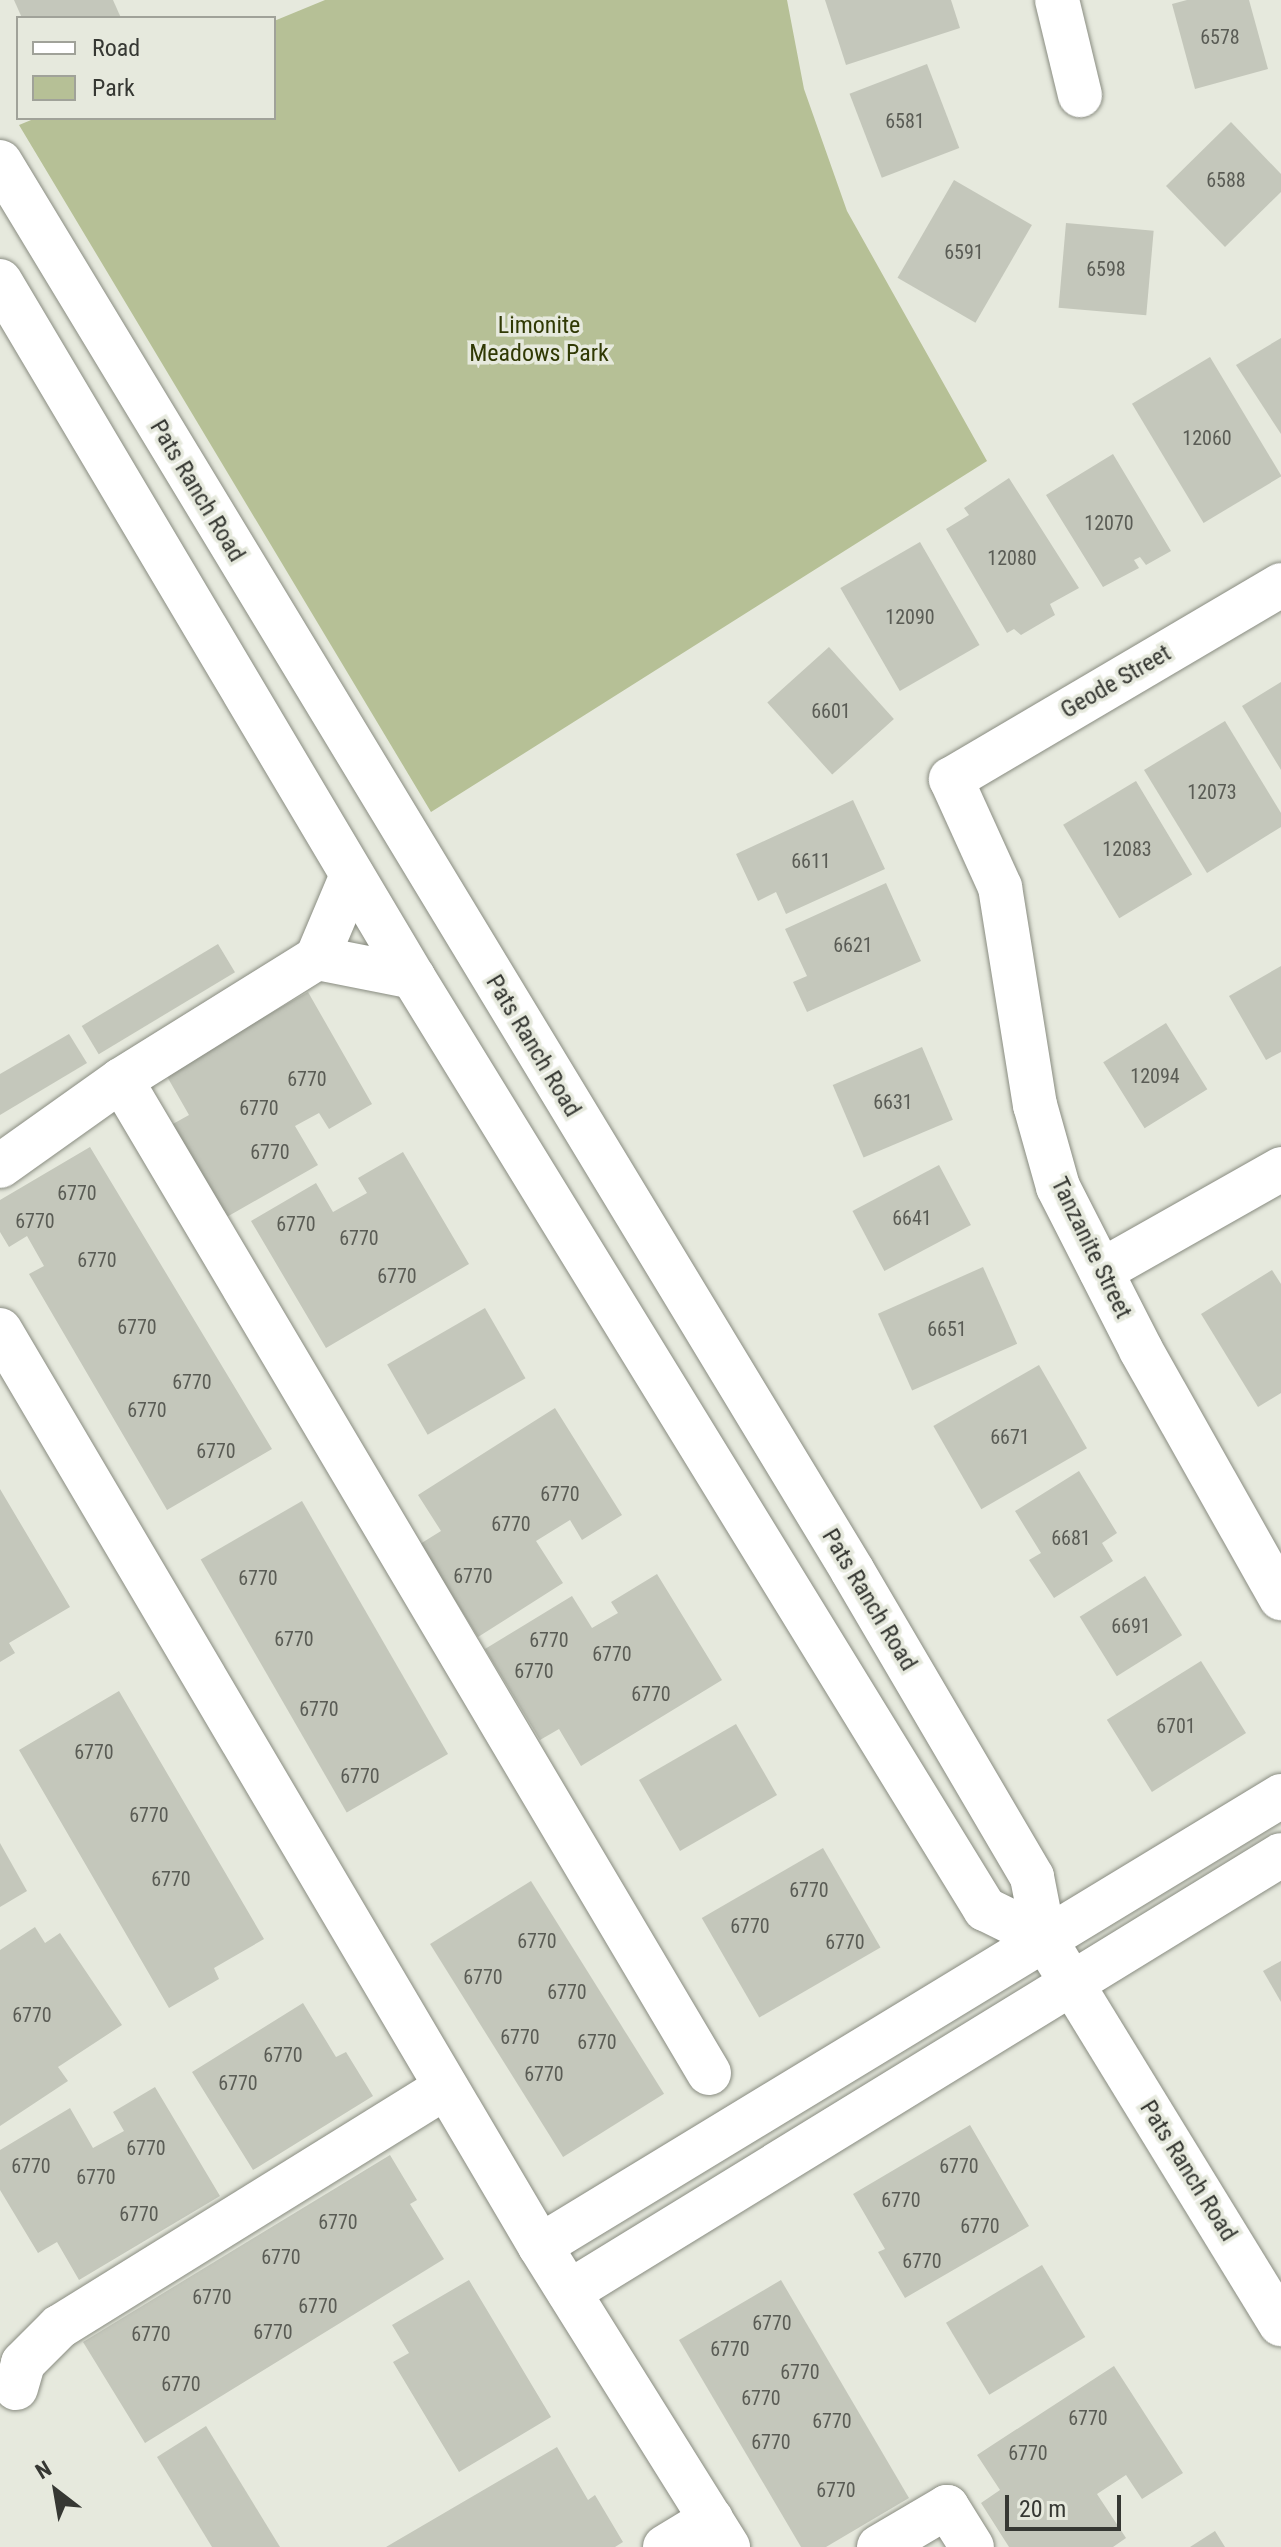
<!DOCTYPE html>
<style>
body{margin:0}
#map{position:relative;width:1281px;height:2547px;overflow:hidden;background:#e6e9dd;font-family:"Roboto Condensed",sans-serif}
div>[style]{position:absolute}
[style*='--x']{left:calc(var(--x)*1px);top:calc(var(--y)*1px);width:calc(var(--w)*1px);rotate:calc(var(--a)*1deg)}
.green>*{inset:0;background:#b6c096}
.building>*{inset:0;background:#c4c7bb;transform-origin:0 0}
.roads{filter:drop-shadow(0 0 2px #898c81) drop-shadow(0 0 2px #898c81)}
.minor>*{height:44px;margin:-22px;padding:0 22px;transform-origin:22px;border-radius:22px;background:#fff}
span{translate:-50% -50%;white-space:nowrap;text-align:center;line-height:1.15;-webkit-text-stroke:7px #e6e9dd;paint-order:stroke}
.number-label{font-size:20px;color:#5a5c55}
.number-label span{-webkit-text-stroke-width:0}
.park-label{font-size:24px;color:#303904}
.street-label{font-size:24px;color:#363833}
.legend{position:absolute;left:16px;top:16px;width:260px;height:104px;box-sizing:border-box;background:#e6e9dd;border:2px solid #a0a299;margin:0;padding:10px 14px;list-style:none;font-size:24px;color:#363833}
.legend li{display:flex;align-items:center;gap:16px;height:40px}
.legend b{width:40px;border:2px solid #a0a299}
.north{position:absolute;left:16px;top:2451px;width:80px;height:80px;-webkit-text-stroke:6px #e6e9dd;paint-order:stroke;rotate:329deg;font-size:22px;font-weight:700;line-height:32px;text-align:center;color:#363833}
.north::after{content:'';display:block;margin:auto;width:28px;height:36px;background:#363833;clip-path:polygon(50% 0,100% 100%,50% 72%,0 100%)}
.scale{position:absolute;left:1005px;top:2495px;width:116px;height:36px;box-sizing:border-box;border:4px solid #363833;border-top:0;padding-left:10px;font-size:24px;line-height:28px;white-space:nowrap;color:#363833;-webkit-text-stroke:6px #e6e9dd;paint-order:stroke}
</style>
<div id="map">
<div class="green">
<i style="clip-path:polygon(325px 0,787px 0,804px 89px,847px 211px,987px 461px,431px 812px,19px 125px,36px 118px,274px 118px,274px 21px)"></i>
</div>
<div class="building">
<i style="clip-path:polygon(14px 0,113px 0,121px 18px,22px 18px)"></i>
<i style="clip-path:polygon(825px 0,951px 0,960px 28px,846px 65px)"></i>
<i style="clip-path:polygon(1187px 0,1249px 0,1268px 69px,1195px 89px,1172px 4px)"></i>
<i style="left:927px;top:64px;width:90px;height:83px;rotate:69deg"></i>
<i style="clip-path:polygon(1231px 122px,1281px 174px,1281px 192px,1225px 247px,1166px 186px)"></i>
<i style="left:954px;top:180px;width:90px;height:113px;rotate:30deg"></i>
<i style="left:1066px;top:223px;width:88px;height:85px;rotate:5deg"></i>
<i style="clip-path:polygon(1281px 338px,1281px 434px,1236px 365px)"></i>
<i style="left:1210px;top:357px;width:139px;height:91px;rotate:59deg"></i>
<i style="clip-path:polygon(1113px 454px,1171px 551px,1146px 565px,1140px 557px,1134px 560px,1139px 568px,1103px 587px,1046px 495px)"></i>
<i style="clip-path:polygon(1009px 478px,1079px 588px,1050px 604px,1055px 615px,1021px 635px,1014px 629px,1007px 633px,946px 529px,969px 515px,964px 508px)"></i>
<i style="left:920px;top:542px;width:119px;height:92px;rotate:60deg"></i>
<i style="left:829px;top:647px;width:97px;height:83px;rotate:48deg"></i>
<i style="clip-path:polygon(1281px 682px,1281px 770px,1242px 706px)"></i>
<i style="clip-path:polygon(1225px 721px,1281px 813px,1281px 827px,1207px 873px,1144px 770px)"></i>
<i style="left:1136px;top:781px;width:109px;height:85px;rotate:59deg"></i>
<i style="clip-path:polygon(853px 800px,885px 869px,786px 914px,776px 892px,758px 901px,736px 854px)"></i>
<i style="clip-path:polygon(886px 883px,921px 961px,807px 1012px,793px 982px,807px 976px,785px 929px)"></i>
<i style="left:218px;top:944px;width:33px;height:159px;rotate:59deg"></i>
<i style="clip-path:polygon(1281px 966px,1281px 1052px,1266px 1060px,1229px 996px)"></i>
<i style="clip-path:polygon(308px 992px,372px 1104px,329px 1129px,319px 1113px,295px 1126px,318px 1165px,225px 1218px,171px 1125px,189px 1115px,165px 1073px)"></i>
<i style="left:1166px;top:1023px;width:78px;height:74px;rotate:58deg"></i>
<i style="clip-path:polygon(69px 1034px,87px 1063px,0 1115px,0 1074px)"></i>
<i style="left:922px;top:1047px;width:79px;height:97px;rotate:67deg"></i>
<i style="clip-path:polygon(90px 1147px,272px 1449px,167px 1510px,29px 1274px,44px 1266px,27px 1236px,9px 1247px,0 1232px,0 1200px)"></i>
<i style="clip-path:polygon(403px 1152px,469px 1264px,326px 1348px,251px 1221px,316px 1183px,333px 1212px,367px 1193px,358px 1178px)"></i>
<i style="left:939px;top:1165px;width:68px;height:98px;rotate:62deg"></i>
<i style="left:983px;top:1267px;width:84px;height:115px;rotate:66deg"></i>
<i style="clip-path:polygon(1272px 1270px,1281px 1284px,1281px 1393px,1258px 1407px,1201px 1314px)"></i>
<i style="left:485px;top:1308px;width:81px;height:113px;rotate:60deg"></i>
<i style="left:1039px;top:1365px;width:96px;height:122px;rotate:60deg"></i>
<i style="clip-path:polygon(555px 1408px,622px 1515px,582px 1540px,570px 1520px,536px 1541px,563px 1583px,478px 1637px,420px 1544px,441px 1531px,418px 1495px)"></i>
<i style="clip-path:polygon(1079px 1471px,1117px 1533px,1102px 1543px,1113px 1561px,1054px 1598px,1029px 1560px,1041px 1553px,1015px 1511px)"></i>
<i style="clip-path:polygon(0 1489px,70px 1607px,9px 1643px,15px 1653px,0 1662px)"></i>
<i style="left:302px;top:1501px;width:292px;height:117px;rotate:60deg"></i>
<i style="clip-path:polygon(657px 1574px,722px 1680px,581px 1766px,559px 1729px,540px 1740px,485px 1649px,572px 1596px,592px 1628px,618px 1613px,611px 1602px)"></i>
<i style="left:1145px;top:1576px;width:70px;height:77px;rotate:58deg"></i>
<i style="left:1201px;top:1661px;width:85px;height:111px;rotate:58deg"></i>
<i style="clip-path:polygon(119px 1691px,264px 1939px,214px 1968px,219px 1979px,169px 2008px,19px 1750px)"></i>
<i style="left:736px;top:1724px;width:82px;height:112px;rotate:60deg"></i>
<i style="clip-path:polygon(0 1843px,27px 1891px,0 1907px)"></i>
<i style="left:823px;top:1848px;width:115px;height:140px;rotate:60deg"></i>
<i style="left:531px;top:1881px;width:251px;height:119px;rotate:58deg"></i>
<i style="clip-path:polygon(35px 1927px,45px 1943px,60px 1933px,122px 2025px,58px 2067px,68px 2081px,0 2126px,0 1950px)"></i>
<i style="clip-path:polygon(1281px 1961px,1281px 2002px,1263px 1971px)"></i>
<i style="clip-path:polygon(303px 2003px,336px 2057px,346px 2052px,373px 2096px,253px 2170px,192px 2072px)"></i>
<i style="clip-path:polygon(155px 2087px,220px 2196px,79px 2280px,57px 2242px,38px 2253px,0 2190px,0 2150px,70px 2108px,93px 2148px,124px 2131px,113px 2112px)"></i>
<i style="clip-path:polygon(970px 2125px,1029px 2226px,905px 2298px,878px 2252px,885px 2249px,853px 2194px)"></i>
<i style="clip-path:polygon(390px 2155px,417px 2200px,410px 2204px,444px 2259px,145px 2443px,83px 2342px)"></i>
<i style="left:1042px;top:2265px;width:84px;height:112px;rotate:59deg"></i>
<i style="clip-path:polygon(469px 2280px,551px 2417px,459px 2472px,393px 2362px,409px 2353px,392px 2325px)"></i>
<i style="clip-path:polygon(781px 2280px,909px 2498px,826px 2547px,801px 2547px,679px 2340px)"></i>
<i style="clip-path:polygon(1114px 2366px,1183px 2473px,1142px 2499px,1126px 2475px,1097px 2494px,1126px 2538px,1113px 2547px,1009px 2547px,981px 2503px,1000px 2490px,977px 2455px)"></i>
<i style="clip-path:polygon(206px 2426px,280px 2547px,212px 2547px,157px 2457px)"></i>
<i style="clip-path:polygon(557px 2447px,588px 2500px,595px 2495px,623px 2542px,615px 2547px,386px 2547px)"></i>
<i style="clip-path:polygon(1215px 2531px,1225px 2547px,1190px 2547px)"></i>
</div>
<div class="roads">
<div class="minor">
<i style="--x:1057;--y:0;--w:98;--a:76.4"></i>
<i style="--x:0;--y:162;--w:1646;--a:58.82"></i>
<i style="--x:852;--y:1570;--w:356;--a:59.6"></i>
<i style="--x:1032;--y:1877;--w:62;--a:78.9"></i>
<i style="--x:1044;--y:1938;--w:453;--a:58.5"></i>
<i style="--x:0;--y:281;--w:809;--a:59.32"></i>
<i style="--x:413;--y:977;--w:1094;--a:58.46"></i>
<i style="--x:985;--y:1909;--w:66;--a:26.2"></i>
<i style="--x:1281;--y:585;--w:383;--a:149.5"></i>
<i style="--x:951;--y:779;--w:119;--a:65.6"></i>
<i style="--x:1000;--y:887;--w:221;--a:80.9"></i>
<i style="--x:1035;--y:1105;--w:85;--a:74.3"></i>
<i style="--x:1058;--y:1187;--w:183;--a:63"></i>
<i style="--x:1141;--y:1350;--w:285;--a:60.6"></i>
<i style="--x:317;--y:958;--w:90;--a:-67.1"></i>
<i style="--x:121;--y:1080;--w:1154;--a:59.37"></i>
<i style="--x:0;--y:1166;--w:148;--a:-35.4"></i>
<i style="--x:121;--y:1080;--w:231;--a:-31.9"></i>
<i style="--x:317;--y:958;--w:98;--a:11.2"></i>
<i style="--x:1101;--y:1271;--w:207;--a:-29.5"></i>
<i style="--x:0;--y:1330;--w:1063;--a:59.48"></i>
<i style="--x:540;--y:2246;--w:355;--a:58"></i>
<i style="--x:540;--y:2246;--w:867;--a:-31.27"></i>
<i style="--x:569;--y:2292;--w:835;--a:-31.54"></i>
<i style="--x:16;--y:2388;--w:26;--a:-74"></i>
<i style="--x:23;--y:2363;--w:51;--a:-45"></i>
<i style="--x:59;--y:2327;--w:455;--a:-31.8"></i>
<i style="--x:665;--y:2547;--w:54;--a:-31.3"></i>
<i style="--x:879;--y:2547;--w:79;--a:-30.5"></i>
<i style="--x:947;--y:2507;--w:47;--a:58"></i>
</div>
</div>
<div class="number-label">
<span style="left:1220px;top:37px">6578</span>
<span style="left:905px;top:121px">6581</span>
<span style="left:1226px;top:180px">6588</span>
<span style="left:964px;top:252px">6591</span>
<span style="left:1106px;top:269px">6598</span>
<span style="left:1207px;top:438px">12060</span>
<span style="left:1109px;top:523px">12070</span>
<span style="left:1012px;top:558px">12080</span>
<span style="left:910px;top:617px">12090</span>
<span style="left:831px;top:711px">6601</span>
<span style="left:1212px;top:792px">12073</span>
<span style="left:1127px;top:849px">12083</span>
<span style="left:811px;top:861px">6611</span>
<span style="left:853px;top:945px">6621</span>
<span style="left:1155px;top:1076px">12094</span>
<span style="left:307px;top:1079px">6770</span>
<span style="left:893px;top:1102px">6631</span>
<span style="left:259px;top:1108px">6770</span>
<span style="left:270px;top:1152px">6770</span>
<span style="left:77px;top:1193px">6770</span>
<span style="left:912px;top:1218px">6641</span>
<span style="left:35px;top:1221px">6770</span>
<span style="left:296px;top:1224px">6770</span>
<span style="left:359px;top:1238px">6770</span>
<span style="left:97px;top:1260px">6770</span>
<span style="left:397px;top:1276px">6770</span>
<span style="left:137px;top:1327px">6770</span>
<span style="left:947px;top:1329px">6651</span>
<span style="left:192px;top:1382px">6770</span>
<span style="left:147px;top:1410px">6770</span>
<span style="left:1010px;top:1437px">6671</span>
<span style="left:216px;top:1451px">6770</span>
<span style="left:560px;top:1494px">6770</span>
<span style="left:511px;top:1524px">6770</span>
<span style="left:1071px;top:1538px">6681</span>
<span style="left:473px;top:1576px">6770</span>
<span style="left:258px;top:1578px">6770</span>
<span style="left:1131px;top:1626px">6691</span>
<span style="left:294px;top:1639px">6770</span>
<span style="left:549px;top:1640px">6770</span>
<span style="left:612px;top:1654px">6770</span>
<span style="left:534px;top:1671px">6770</span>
<span style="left:651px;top:1694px">6770</span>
<span style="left:319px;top:1709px">6770</span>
<span style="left:1176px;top:1726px">6701</span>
<span style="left:94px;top:1752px">6770</span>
<span style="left:360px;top:1776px">6770</span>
<span style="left:149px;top:1815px">6770</span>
<span style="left:171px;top:1879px">6770</span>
<span style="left:809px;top:1890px">6770</span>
<span style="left:750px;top:1926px">6770</span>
<span style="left:537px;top:1941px">6770</span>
<span style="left:845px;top:1942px">6770</span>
<span style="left:483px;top:1977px">6770</span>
<span style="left:567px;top:1992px">6770</span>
<span style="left:32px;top:2015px">6770</span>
<span style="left:520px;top:2037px">6770</span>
<span style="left:597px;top:2042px">6770</span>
<span style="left:283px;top:2055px">6770</span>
<span style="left:544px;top:2074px">6770</span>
<span style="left:238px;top:2083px">6770</span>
<span style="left:146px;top:2148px">6770</span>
<span style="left:31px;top:2166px">6770</span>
<span style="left:959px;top:2166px">6770</span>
<span style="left:96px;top:2177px">6770</span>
<span style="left:901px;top:2200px">6770</span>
<span style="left:139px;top:2214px">6770</span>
<span style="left:338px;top:2222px">6770</span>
<span style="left:980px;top:2226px">6770</span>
<span style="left:281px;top:2257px">6770</span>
<span style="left:922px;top:2261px">6770</span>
<span style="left:212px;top:2297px">6770</span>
<span style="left:318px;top:2306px">6770</span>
<span style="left:772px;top:2323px">6770</span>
<span style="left:273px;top:2332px">6770</span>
<span style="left:151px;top:2334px">6770</span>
<span style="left:730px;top:2349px">6770</span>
<span style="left:800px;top:2372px">6770</span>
<span style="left:181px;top:2384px">6770</span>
<span style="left:761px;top:2398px">6770</span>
<span style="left:1088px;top:2418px">6770</span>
<span style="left:832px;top:2421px">6770</span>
<span style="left:771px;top:2442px">6770</span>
<span style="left:1028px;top:2453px">6770</span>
<span style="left:836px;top:2490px">6770</span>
</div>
<div class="park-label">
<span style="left:539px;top:340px">Limonite<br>Meadows Park</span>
</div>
<div class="street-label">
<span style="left:197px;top:491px;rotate:59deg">Pats Ranch Road</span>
<span style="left:1116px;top:682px;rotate:-30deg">Geode Street</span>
<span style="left:533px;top:1046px;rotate:59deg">Pats Ranch Road</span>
<span style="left:1091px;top:1248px;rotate:64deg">Tanzanite Street</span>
<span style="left:869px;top:1600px;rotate:59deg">Pats Ranch Road</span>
<span style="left:1188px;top:2171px;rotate:58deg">Pats Ranch Road</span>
</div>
<ul class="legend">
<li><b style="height:10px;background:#fff"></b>Road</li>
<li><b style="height:22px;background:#b6c096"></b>Park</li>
</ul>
<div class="north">N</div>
<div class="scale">20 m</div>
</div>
